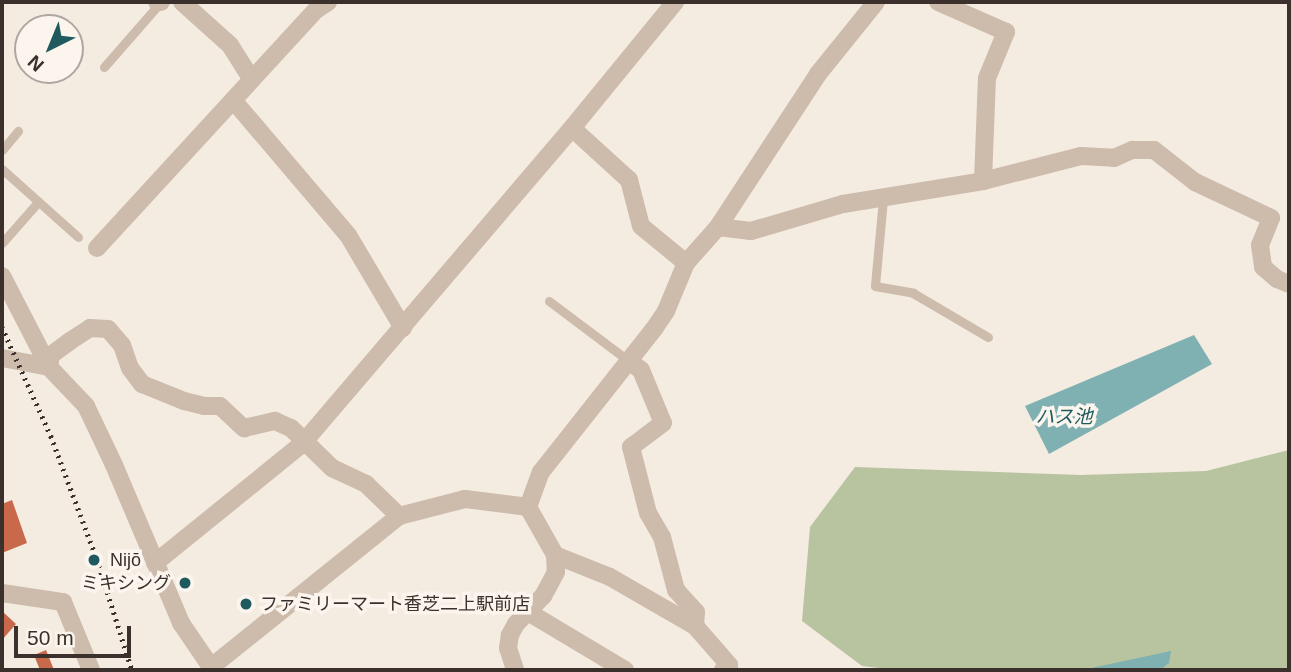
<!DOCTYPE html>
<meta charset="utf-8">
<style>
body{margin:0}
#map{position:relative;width:1291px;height:672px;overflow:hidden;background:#f4ebe1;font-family:Arial,"Noto Sans JP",sans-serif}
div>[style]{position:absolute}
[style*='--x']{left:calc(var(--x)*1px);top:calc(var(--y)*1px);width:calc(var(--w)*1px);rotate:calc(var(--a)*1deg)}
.green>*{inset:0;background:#b8c4a0}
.water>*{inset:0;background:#7fb0b2}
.building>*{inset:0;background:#c8694b}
.service>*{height:9px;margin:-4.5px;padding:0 4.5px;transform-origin:4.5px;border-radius:4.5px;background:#cdbbac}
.minor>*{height:18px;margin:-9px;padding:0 9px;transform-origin:9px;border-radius:9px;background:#cdbbac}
.tertiary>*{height:18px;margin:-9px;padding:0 9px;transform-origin:9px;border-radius:9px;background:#cdbbac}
.rail>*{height:4.5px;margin-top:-2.25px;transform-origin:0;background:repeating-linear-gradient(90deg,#3b302b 0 2px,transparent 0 7px)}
.dots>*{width:19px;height:19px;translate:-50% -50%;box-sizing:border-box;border:4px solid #fbf5ee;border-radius:50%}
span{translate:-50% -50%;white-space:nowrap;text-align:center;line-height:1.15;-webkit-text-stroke:7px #fbf5ee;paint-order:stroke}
.poi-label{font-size:18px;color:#3b302b}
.left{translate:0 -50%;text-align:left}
.right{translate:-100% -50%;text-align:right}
.water-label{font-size:19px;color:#1f5a5e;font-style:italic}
.frame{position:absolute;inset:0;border:4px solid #3b302b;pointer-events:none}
.north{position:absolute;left:14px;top:14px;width:70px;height:70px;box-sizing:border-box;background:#fbf5ee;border:2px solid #aea6a0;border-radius:50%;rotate:223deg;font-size:19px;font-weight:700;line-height:28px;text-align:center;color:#3b302b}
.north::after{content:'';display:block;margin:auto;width:24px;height:32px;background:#1f5a5e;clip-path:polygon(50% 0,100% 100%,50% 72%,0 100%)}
.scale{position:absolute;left:14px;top:626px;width:117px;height:32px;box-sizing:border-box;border:4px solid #3b302b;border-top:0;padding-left:9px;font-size:21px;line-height:24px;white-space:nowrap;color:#3b302b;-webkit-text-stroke:5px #fbf5ee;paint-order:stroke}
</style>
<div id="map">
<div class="green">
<i style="clip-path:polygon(1289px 450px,1289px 670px,896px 670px,862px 666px,802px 621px,810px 527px,855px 467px,1081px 475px,1206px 471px)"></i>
</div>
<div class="water">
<i style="clip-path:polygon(1194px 335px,1212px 364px,1049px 454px,1025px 406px)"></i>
<i style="clip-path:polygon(1171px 651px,1169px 663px,1160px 670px,1082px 670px)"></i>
</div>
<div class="building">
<i style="clip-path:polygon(12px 500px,27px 543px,2px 553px,2px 504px)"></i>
<i style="clip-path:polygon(2px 611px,16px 624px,2px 640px)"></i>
<i style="clip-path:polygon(46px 650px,54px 670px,40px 670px,34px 655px)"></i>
</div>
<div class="service">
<i style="--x:104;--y:67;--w:84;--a:-48.9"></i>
<i style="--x:2;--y:150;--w:25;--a:-50"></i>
<i style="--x:2;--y:169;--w:102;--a:41.8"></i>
<i style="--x:883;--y:199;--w:87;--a:95.3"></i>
<i style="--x:875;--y:286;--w:39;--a:10"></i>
<i style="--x:913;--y:293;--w:87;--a:30.4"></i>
<i style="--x:2;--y:243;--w:55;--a:-48.7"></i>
<i style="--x:549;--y:301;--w:100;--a:36.9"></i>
</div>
<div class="minor">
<i style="--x:157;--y:2;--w:4;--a:0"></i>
<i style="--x:182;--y:2;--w:64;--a:41.9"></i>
<i style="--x:230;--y:45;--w:41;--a:57.8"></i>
<i style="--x:233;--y:100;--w:177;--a:49.6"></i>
<i style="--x:348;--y:235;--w:108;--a:59.4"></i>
<i style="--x:983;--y:181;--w:101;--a:-14.3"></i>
<i style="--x:1081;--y:156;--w:33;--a:3"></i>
<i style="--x:1114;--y:158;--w:20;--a:-24"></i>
<i style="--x:1132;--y:150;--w:22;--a:0"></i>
<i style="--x:1154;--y:150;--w:52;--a:38"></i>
<i style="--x:1195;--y:182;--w:84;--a:25.3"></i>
<i style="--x:1271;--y:218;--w:29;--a:112"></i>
<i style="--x:1260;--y:245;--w:22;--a:82"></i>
<i style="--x:1263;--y:267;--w:18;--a:41"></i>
<i style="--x:1277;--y:279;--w:13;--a:23"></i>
<i style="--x:718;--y:227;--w:33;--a:7"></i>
<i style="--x:751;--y:231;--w:96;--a:-16.4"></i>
<i style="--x:843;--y:204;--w:142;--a:-9.3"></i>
<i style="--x:983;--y:181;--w:103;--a:-87.8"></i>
<i style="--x:987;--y:78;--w:50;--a:-67.6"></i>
<i style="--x:1006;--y:32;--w:74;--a:-156.2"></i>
<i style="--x:97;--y:248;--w:325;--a:-47.4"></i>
<i style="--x:317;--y:9;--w:13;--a:-32"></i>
<i style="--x:686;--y:263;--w:48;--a:-48.4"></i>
<i style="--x:718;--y:227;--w:183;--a:-56.8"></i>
<i style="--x:818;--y:74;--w:92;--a:-51.1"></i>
<i style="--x:2;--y:276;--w:102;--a:62.7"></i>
<i style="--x:2;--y:358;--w:48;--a:10.8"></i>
<i style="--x:629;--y:361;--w:15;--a:37"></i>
<i style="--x:641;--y:370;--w:57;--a:67.5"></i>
<i style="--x:663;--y:423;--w:40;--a:143"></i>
<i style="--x:631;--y:447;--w:68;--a:75.6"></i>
<i style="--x:648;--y:513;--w:28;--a:60"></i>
<i style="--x:662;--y:537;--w:55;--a:75.2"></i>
<i style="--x:676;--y:590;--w:30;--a:48"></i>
<i style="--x:696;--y:612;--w:14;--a:94"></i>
<i style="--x:49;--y:367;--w:12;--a:-81"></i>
<i style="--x:51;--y:355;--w:24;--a:-36"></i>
<i style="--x:70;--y:341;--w:24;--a:-33"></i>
<i style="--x:90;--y:328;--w:18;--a:3"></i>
<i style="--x:108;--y:329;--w:21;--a:49"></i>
<i style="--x:122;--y:345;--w:24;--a:71"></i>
<i style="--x:130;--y:368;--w:20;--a:53"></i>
<i style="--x:142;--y:384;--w:45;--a:22"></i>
<i style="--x:184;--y:401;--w:21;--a:14"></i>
<i style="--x:204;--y:406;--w:16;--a:0"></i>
<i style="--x:220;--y:406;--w:33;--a:43"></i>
<i style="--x:244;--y:428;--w:32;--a:-13"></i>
<i style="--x:275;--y:421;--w:17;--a:24"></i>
<i style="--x:291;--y:428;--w:57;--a:44.3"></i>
<i style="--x:332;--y:468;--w:38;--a:25"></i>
<i style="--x:366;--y:484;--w:46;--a:44.1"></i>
<i style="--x:528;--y:507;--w:37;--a:-70"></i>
<i style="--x:541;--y:472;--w:182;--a:-51.7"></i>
<i style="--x:654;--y:329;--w:22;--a:-56"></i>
<i style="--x:666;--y:311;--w:52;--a:-67.4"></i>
<i style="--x:686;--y:263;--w:58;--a:-140.6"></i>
<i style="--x:641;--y:226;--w:48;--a:-104.6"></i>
<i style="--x:629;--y:180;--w:77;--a:-137.6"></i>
<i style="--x:555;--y:555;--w:59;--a:21.8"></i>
<i style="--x:610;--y:577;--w:98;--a:30"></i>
<i style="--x:695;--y:626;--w:52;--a:48.9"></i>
<i style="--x:729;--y:665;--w:8;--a:140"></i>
<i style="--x:155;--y:563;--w:191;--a:-39"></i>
<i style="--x:303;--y:443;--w:414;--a:-49.5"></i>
<i style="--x:572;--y:128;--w:163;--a:-50.7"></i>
<i style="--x:2;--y:593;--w:62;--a:8.4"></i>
<i style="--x:63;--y:602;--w:74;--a:67.6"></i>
<i style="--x:528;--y:612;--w:113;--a:30.9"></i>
<i style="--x:210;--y:668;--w:243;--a:-38.8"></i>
<i style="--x:399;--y:516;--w:68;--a:-14.4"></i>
<i style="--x:465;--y:499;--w:64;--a:7.2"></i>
<i style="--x:528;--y:507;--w:55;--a:60.6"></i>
<i style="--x:555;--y:555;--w:17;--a:87"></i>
<i style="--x:556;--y:572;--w:27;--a:118"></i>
<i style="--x:543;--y:596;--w:39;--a:134"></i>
<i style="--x:516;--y:624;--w:13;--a:119"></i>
<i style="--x:510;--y:635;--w:13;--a:99"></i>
<i style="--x:508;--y:648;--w:23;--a:72"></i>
</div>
<div class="tertiary">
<i style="--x:49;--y:367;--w:54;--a:46.5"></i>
<i style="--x:86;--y:406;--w:65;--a:64.6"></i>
<i style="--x:114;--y:465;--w:172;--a:67"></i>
<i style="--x:181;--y:623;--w:57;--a:55.8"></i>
</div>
<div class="rail">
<i style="--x:2;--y:327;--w:120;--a:65.8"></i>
<i style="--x:51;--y:436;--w:131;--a:69.5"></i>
<i style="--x:97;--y:559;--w:116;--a:72.5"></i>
</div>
<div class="dots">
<i style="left:94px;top:560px;background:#1f5a5e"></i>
<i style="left:185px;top:583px;background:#1f5a5e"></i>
<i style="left:246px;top:604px;background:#1f5a5e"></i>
</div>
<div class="poi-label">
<span class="left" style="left:110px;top:560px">Nijō</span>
<span class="right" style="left:171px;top:583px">ミキシング</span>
<span class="left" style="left:260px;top:604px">ファミリーマート香芝二上駅前店</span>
</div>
<div class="water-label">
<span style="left:1064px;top:417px">ハス池</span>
</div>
<div class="frame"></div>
<div class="north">N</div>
<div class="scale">50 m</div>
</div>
